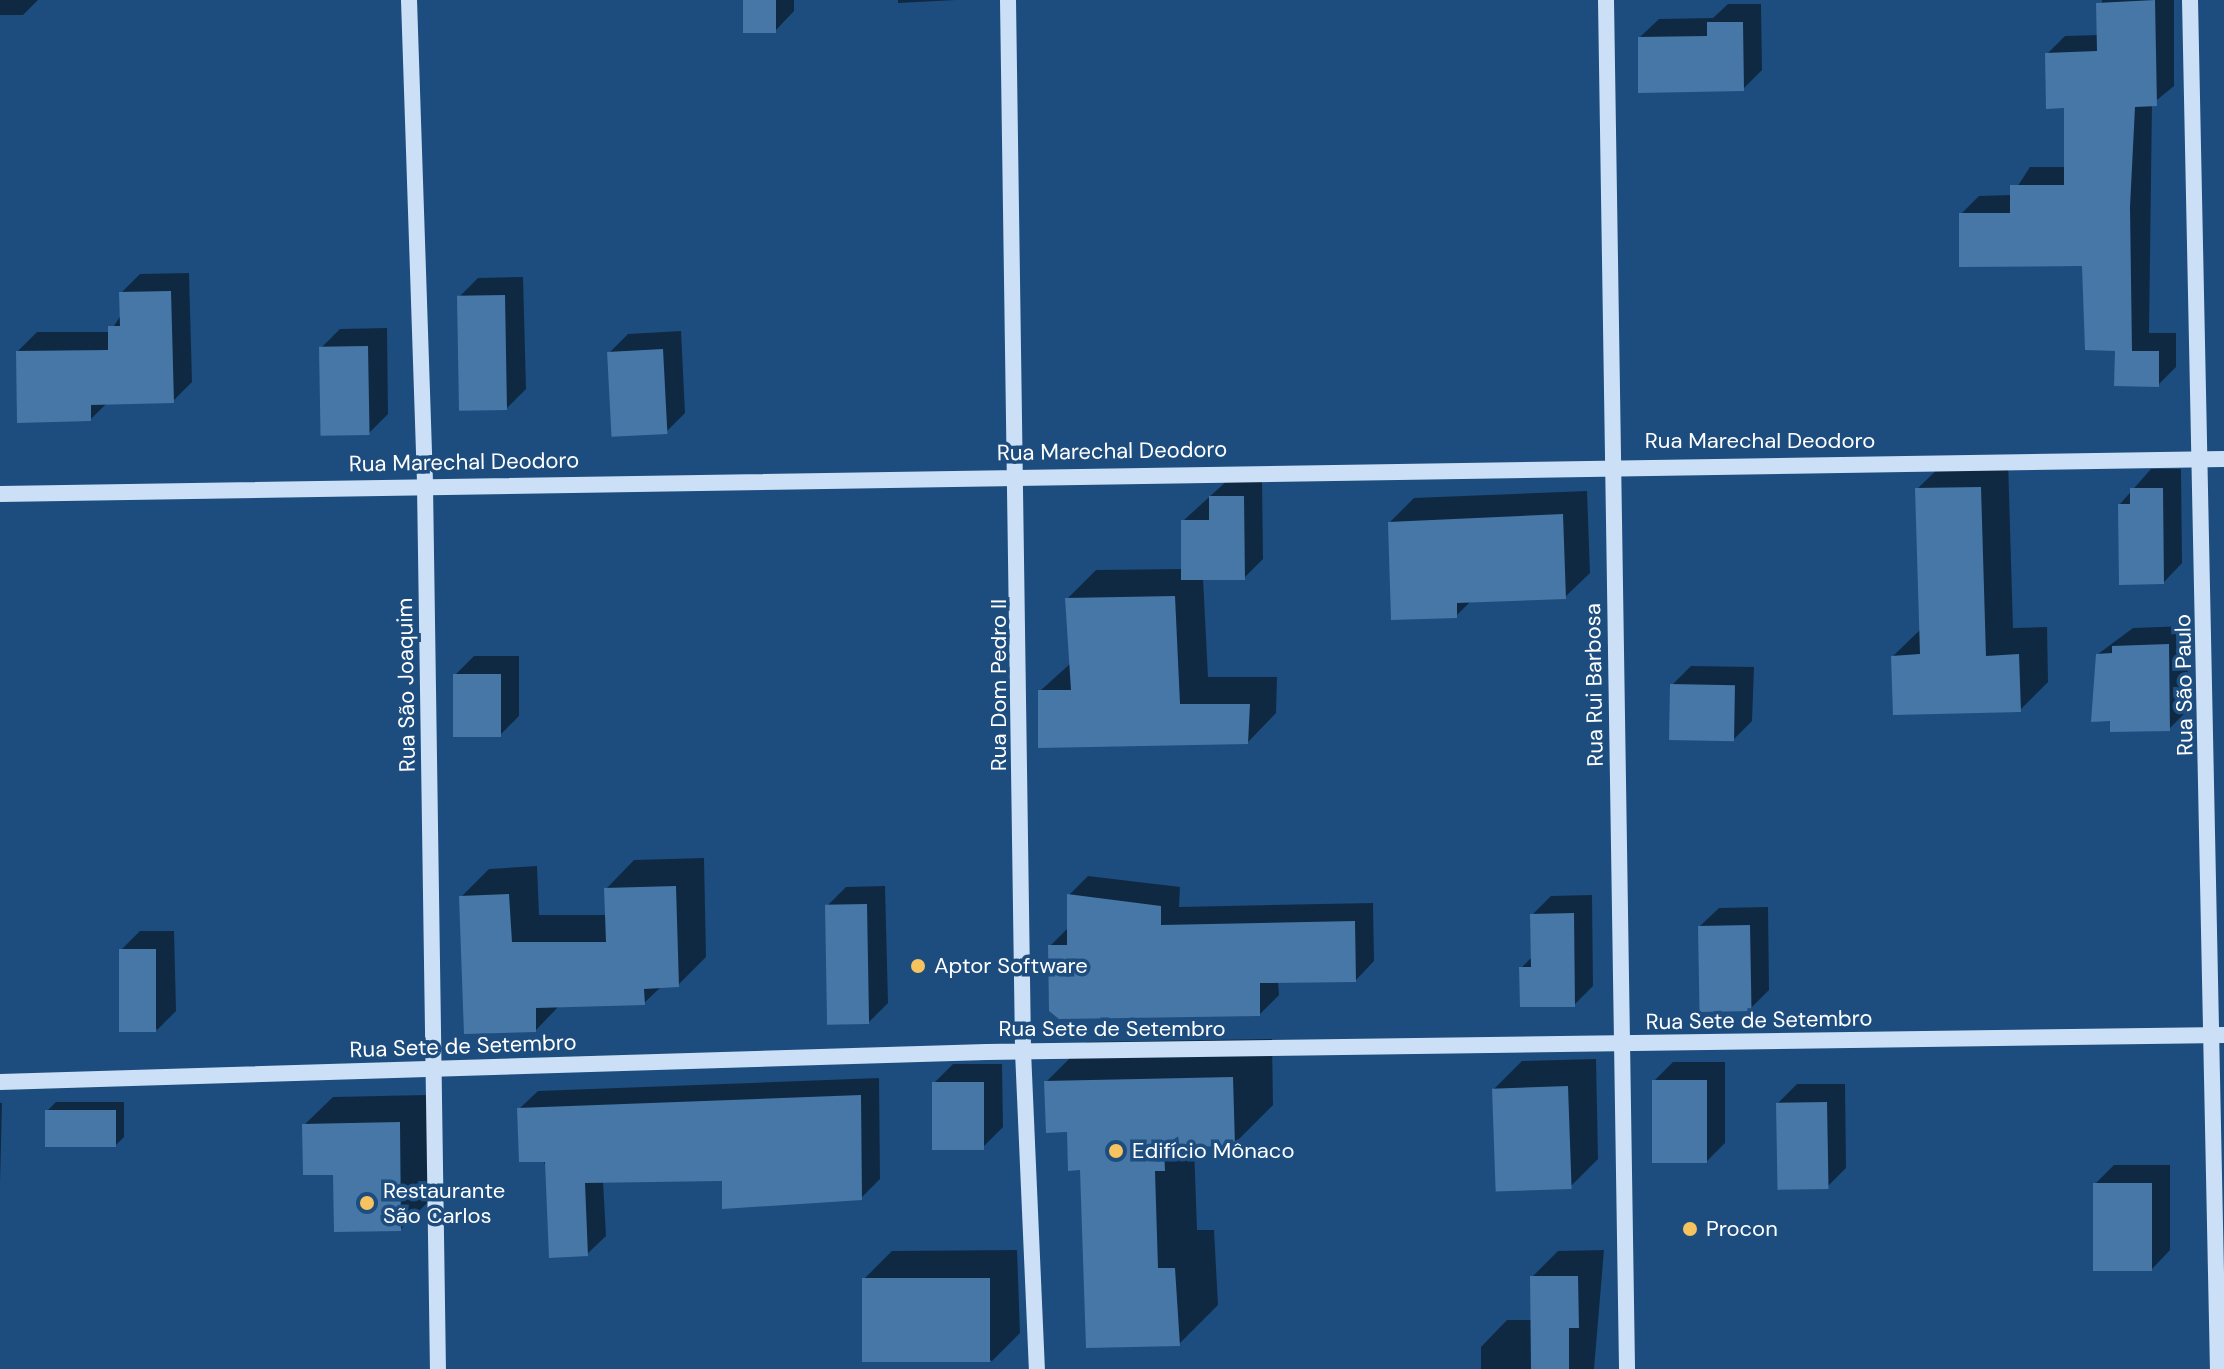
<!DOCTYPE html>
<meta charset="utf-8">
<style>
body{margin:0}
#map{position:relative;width:2224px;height:1369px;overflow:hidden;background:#1d4d7e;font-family:"DM Sans",sans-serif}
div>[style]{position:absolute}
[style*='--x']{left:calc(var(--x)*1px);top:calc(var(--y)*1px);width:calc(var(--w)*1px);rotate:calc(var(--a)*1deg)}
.shadow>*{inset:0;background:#0007}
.building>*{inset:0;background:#4677a7;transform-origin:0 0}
.secondary>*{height:16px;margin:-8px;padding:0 8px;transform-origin:8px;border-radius:8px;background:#cbe0f6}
.dots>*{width:22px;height:22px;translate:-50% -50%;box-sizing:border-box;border:4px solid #1d4d7e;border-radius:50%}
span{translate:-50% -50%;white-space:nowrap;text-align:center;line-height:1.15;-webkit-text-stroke:7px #1d4d7e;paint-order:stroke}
.street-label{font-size:22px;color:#fff}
.poi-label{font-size:22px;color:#fff}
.left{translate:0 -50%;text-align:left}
</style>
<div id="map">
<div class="shadow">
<i style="clip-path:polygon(0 0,38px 0,23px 15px,0 15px)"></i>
<i style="clip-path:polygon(745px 0,794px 0,794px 11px,776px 30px)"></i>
<i style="clip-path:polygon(898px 0,956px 0,898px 3px)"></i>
<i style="clip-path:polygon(2102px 0,2174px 0,2174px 86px,2152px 104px,2149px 333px,2176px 333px,2176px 367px,2158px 385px,2117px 349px,2084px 264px,1961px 214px,1979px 196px,2012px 195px,2030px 167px,2066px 167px,2066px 106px,2047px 54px,2065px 36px,2099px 35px)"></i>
<i style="clip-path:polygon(1728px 4px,1761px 4px,1762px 70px,1743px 89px,1640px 37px,1659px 19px,1713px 18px)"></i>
<i style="clip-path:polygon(189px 273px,192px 382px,173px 401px,107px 403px,91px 419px,18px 351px,37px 332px,110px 332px,121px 315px,121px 293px,140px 274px)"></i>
<i style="clip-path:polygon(523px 277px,526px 389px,507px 408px,459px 297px,478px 278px)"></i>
<i style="clip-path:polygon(387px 328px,388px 414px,369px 433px,321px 348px,340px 329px)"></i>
<i style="clip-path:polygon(681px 331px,685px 413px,666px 432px,609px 353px,628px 334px)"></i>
<i style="clip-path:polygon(2008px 460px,2013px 628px,2047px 627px,2048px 682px,2020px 710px,1893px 656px,1921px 629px,1917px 489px,1946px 461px)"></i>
<i style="clip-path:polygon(2151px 469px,2181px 469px,2182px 563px,2164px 582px,2120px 504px)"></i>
<i style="clip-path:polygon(1230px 478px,1262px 478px,1263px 559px,1244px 578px,1203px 578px,1208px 677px,1277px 677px,1276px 713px,1248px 742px,1040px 691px,1071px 663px,1068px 598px,1096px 570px,1183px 569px,1183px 521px)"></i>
<i style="clip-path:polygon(1587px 491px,1590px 573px,1565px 597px,1472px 600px,1456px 616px,1390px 522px,1414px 498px)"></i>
<i style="clip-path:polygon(2187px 626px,2188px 710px,2169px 729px,2098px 654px,2133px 628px)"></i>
<i style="clip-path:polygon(474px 656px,519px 656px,519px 716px,500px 735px,455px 675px)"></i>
<i style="clip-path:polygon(1691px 666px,1754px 667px,1752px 721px,1733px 740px,1672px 685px)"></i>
<i style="clip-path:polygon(704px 858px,706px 957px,678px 985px,662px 986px,644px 1003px,560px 1005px,536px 1030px,461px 897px,489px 869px,537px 866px,539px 915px,607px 915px,606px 889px,634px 860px)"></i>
<i style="clip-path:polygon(1088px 876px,1180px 887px,1179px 907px,1373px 903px,1374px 961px,1356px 980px,1278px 981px,1279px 995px,1260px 1014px,1050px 946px,1069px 927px,1069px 895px)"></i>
<i style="clip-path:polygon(885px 886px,888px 1003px,869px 1022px,827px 906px,846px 887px)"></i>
<i style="clip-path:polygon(1592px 895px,1593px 986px,1574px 1005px,1521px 968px,1533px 956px,1532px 915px,1551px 896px)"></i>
<i style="clip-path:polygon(1768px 907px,1769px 990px,1750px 1009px,1700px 926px,1719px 908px)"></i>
<i style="clip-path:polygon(140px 931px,174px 931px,176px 1011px,157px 1030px,121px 950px)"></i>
<i style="clip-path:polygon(1272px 1039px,1273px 1105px,1234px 1144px,1194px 1145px,1197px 1230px,1214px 1230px,1218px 1305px,1179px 1344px,1082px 1168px,1046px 1082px,1086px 1042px)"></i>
<i style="clip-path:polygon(1596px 1059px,1598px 1159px,1570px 1187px,1494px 1089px,1522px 1061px)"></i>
<i style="clip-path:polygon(1673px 1062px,1725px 1062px,1725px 1143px,1706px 1162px,1654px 1081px)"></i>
<i style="clip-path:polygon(953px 1064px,1002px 1064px,1003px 1127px,984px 1146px,934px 1083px)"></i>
<i style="clip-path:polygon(879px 1078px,880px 1179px,861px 1198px,724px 1179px,603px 1181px,606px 1236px,587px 1254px,519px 1109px,538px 1091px)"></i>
<i style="clip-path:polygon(1797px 1084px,1845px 1084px,1846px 1168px,1827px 1187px,1778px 1103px)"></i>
<i style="clip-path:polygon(427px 1095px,429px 1201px,401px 1229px,304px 1125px,333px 1097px)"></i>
<i style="clip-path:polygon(56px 1102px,124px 1102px,124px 1137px,115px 1146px,47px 1111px)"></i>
<i style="clip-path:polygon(0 1103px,2px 1103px,0 1184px)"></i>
<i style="clip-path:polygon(2114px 1165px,2170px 1165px,2170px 1250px,2152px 1269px,2095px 1184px)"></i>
<i style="clip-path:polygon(1017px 1250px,1020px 1333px,992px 1361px,864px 1279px,892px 1251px)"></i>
<i style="clip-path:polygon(1604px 1250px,1594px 1369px,1481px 1369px,1481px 1347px,1507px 1320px,1533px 1320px,1532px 1277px,1558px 1251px)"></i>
</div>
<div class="building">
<i style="left:743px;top:0;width:33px;height:33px"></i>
<i style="clip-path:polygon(2155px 0,2157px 106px,2135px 107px,2130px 207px,2132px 351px,2159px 351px,2159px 387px,2114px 386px,2115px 351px,2085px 350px,2082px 266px,1959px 267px,1959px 213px,2010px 213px,2010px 185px,2064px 185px,2064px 108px,2046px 109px,2045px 53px,2097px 51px,2096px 3px)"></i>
<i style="clip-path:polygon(1707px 22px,1743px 22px,1744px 91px,1638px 93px,1638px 37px,1707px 36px)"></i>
<i style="clip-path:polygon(171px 291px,174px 403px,91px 405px,91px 421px,17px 423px,16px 351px,108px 350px,108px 326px,120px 326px,119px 292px)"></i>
<i style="left:505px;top:295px;width:115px;height:48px;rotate:89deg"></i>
<i style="left:368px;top:346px;width:89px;height:49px;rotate:89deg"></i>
<i style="left:663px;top:349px;width:85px;height:56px;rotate:87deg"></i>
<i style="clip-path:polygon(1981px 487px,1986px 656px,2019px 654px,2021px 712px,1893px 715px,1891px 656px,1920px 654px,1915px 488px)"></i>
<i style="clip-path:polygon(2130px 488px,2163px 488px,2164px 584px,2119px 585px,2118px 504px,2130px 504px)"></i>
<i style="clip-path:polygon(1209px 496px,1244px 496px,1245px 580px,1181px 580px,1181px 520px,1209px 520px)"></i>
<i style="clip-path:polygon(1563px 514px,1566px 599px,1457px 603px,1457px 618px,1391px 620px,1388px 522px)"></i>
<i style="clip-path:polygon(1175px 596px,1180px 704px,1250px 704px,1248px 744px,1038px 748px,1038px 690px,1071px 690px,1065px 598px)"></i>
<i style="clip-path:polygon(2169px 644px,2170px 731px,2110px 732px,2110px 721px,2091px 722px,2096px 654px,2112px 653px,2112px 646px)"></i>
<i style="left:453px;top:674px;width:48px;height:63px"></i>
<i style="left:1670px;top:684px;width:65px;height:56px;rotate:1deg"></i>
<i style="clip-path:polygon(676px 886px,679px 987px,644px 989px,645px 1005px,536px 1008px,536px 1032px,464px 1034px,459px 896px,509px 894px,512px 942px,606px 942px,604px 888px)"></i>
<i style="clip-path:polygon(1067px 894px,1161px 906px,1161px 925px,1355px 921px,1356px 982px,1260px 983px,1260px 1016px,1059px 1019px,1049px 1011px,1048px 945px,1067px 945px)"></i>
<i style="left:867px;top:904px;width:120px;height:42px;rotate:89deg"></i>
<i style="clip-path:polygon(1574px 913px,1575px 1007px,1520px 1007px,1519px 967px,1531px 967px,1530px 914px)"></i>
<i style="left:1750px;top:925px;width:86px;height:52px;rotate:89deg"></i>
<i style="left:119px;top:949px;width:37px;height:83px"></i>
<i style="clip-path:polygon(1233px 1077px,1235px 1146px,1164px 1147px,1165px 1171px,1155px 1171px,1158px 1268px,1175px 1268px,1180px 1346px,1086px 1348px,1080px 1170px,1068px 1171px,1067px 1132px,1046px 1133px,1044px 1081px)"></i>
<i style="left:1652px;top:1080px;width:55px;height:83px"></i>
<i style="left:932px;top:1082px;width:52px;height:68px"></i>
<i style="left:1568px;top:1086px;width:103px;height:76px;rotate:88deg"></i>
<i style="clip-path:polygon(861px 1095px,862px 1200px,722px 1209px,722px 1181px,585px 1183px,588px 1256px,549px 1258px,545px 1162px,519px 1162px,517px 1108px)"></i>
<i style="left:1827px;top:1102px;width:87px;height:51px;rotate:89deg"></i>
<i style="left:45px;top:1110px;width:71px;height:37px"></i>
<i style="clip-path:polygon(400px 1122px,401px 1231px,334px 1232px,333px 1175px,303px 1175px,302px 1124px)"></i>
<i style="left:2152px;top:1183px;width:88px;height:59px;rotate:90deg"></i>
<i style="clip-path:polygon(1530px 1276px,1578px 1276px,1579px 1328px,1569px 1328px,1569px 1369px,1531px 1369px)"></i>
<i style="left:862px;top:1278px;width:128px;height:84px"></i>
</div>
<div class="secondary">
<i style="--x:409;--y:0;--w:485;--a:88.1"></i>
<i style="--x:425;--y:485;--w:884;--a:89.16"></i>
<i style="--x:1008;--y:0;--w:1051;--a:89.18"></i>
<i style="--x:1023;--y:1051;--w:318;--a:87.5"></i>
<i style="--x:1606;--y:0;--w:1369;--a:89.12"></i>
<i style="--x:2190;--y:0;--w:1369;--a:88.83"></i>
<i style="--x:0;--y:494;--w:2224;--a:-0.9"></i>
<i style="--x:0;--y:1082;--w:987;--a:-1.74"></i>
<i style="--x:987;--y:1052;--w:1237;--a:-0.79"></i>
</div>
<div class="dots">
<i style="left:918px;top:966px;background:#f7c35f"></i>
<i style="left:1116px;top:1151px;background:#f7c35f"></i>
<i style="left:367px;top:1203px;background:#f7c35f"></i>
<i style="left:1690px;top:1229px;background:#f7c35f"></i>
</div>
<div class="street-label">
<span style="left:1760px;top:441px">Rua Marechal Deodoro</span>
<span style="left:1112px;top:451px;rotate:-1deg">Rua Marechal Deodoro</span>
<span style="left:464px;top:462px;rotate:-1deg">Rua Marechal Deodoro</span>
<span style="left:406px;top:685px;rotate:-91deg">Rua São Joaquim</span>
<span style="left:999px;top:685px;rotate:-90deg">Rua Dom Pedro II</span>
<span style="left:1594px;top:685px;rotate:-91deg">Rua Rui Barbosa</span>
<span style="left:2184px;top:685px;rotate:-91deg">Rua São Paulo</span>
<span style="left:1759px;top:1020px;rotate:-1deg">Rua Sete de Setembro</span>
<span style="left:1112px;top:1029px">Rua Sete de Setembro</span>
<span style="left:463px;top:1046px;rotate:-2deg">Rua Sete de Setembro</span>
</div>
<div class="poi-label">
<span class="left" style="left:934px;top:966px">Aptor Software</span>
<span class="left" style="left:1132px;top:1151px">Edifício Mônaco</span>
<span class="left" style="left:383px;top:1203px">Restaurante<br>São Carlos</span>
<span class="left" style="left:1706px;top:1229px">Procon</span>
</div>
</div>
